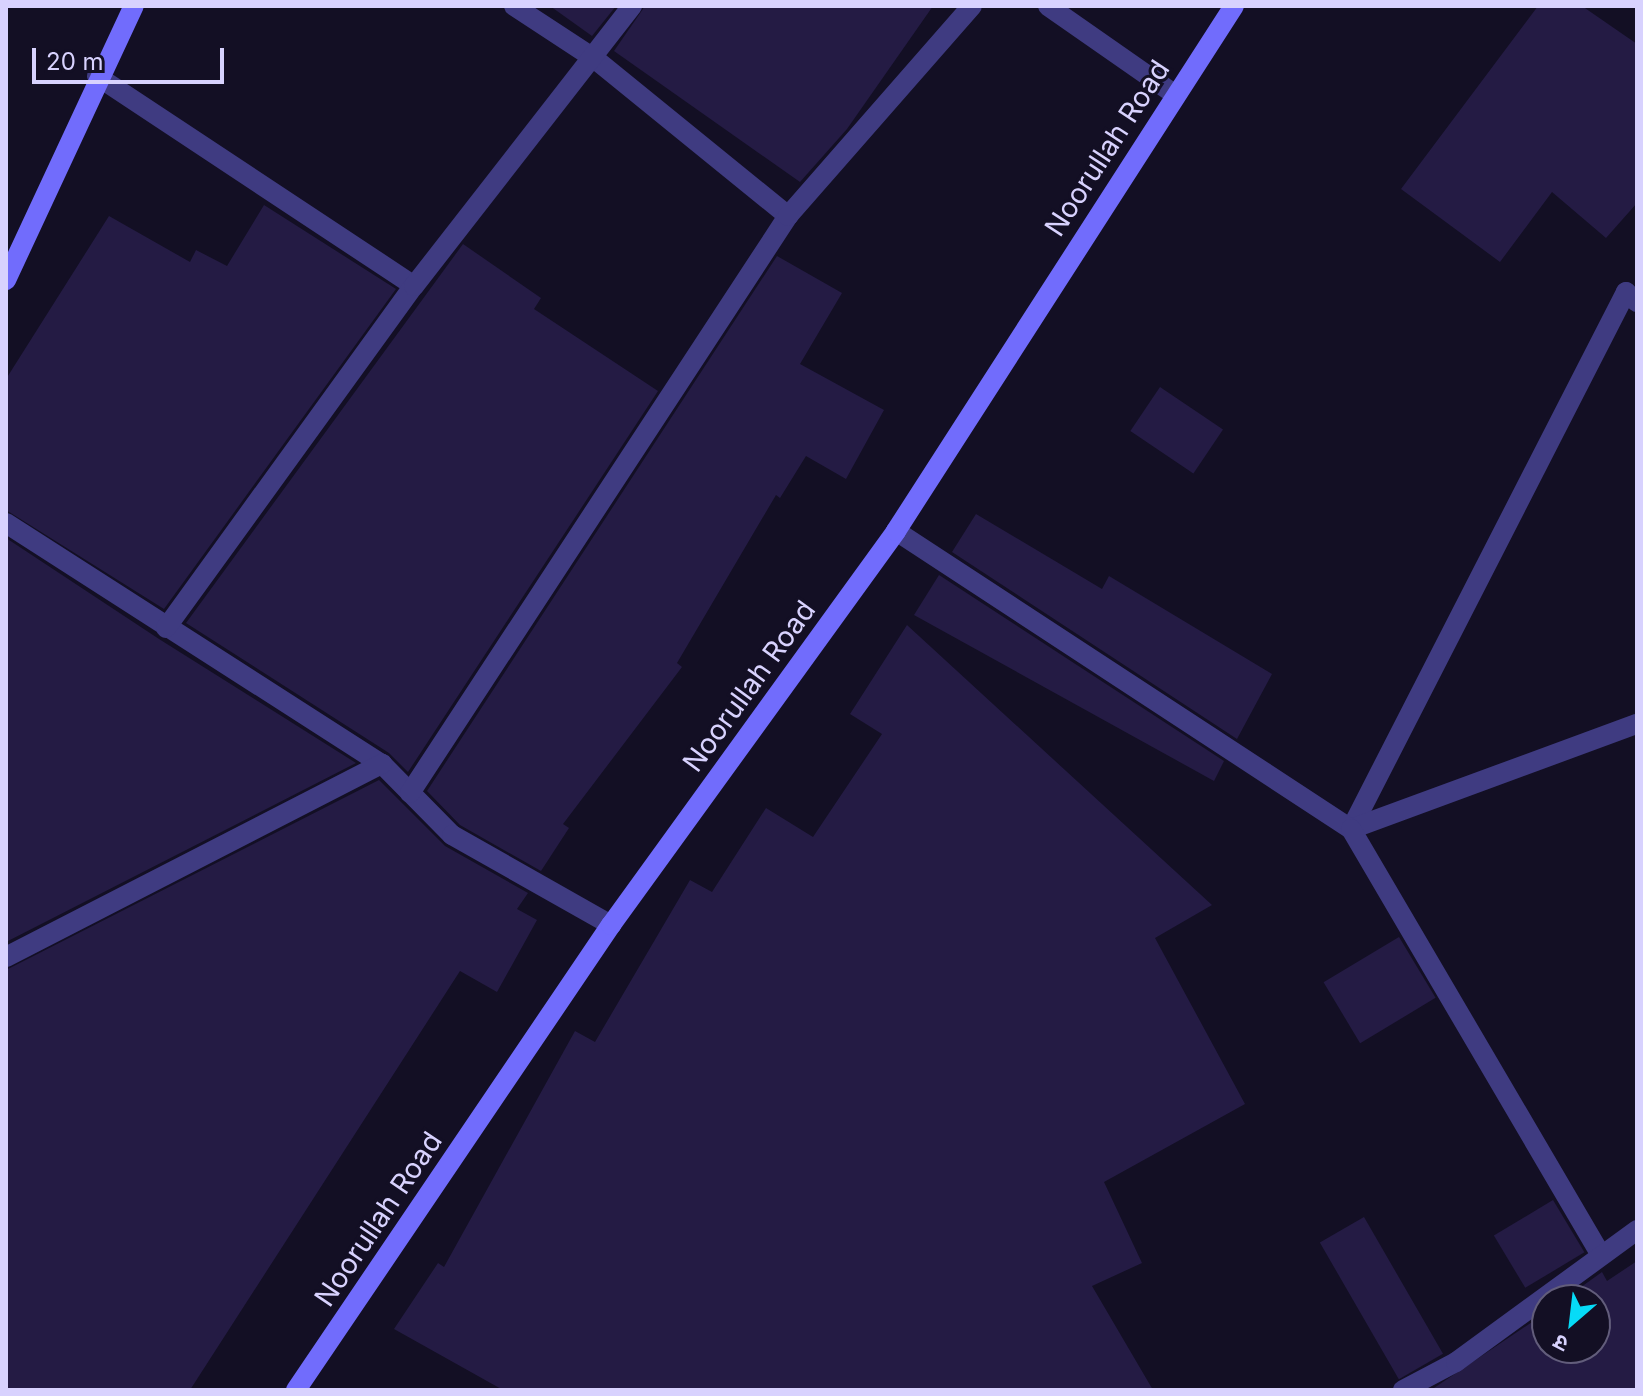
<!DOCTYPE html>
<meta charset="utf-8">
<style>
body{margin:0}
#map{position:relative;width:1643px;height:1396px;overflow:hidden;background:#130f24;font-family:Inter,"Noto Sans Devanagari",sans-serif}
div>[style]{position:absolute}
[style*='--x']{left:calc(var(--x)*1px);top:calc(var(--y)*1px);width:calc(var(--w)*1px);rotate:calc(var(--a)*1deg)}
.building>*{inset:0;background:#241b44;transform-origin:0 0}
.street>*{height:20px;margin:-10px;padding:0 10px;transform-origin:10px;border-radius:10px;background:#3f3b81}
.secondary>*{height:20px;margin:-10px;padding:0 10px;transform-origin:10px;border-radius:10px;background:#716cfc}
span{translate:-50% -50%;white-space:nowrap;text-align:center;line-height:1.15;-webkit-text-stroke:6px #130f24;paint-order:stroke}
.street-label{font-size:28px;color:#d8d2fe}
.frame{position:absolute;inset:0;border:8px solid #d8d2fe;pointer-events:none}
.north{position:absolute;left:1531px;top:1284px;width:80px;height:80px;box-sizing:border-box;background:#130f24;border:2px solid #625d7b;border-radius:50%;rotate:208deg;font-size:22px;font-weight:700;line-height:32px;text-align:center;color:#d8d2fe}
.north::after{content:'';display:block;margin:auto;width:28px;height:36px;background:#06dbf7;clip-path:polygon(50% 0,100% 100%,50% 72%,0 100%)}
.scale{position:absolute;left:32px;top:48px;width:192px;height:36px;box-sizing:border-box;border:4px solid #d8d2fe;border-top:0;padding-left:10px;font-size:24px;line-height:28px;white-space:nowrap;color:#d8d2fe;-webkit-text-stroke:6px #130f24;paint-order:stroke}
</style>
<div id="map">
<div class="building">
<i style="clip-path:polygon(550px 6px,616px 6px,592px 36px)"></i>
<i style="clip-path:polygon(645px 6px,933px 6px,847px 129px,800px 182px,614px 51px)"></i>
<i style="clip-path:polygon(1538px 6px,1582px 6px,1637px 44px,1637px 203px,1606px 238px,1552px 192px,1500px 262px,1401px 189px)"></i>
<i style="clip-path:polygon(264px 205px,396px 289px,164px 609px,6px 510px,6px 379px,109px 216px,190px 262px,196px 250px,227px 266px)"></i>
<i style="clip-path:polygon(463px 244px,541px 298px,534px 309px,658px 391px,408px 772px,389px 753px,186px 623px)"></i>
<i style="clip-path:polygon(777px 256px,842px 293px,800px 364px,884px 410px,846px 479px,806px 456px,780px 498px,776px 495px,677px 663px,682px 667px,563px 824px,569px 828px,541px 871px,460px 825px,427px 791px)"></i>
<i style="left:1160px;top:387px;width:76px;height:53px;rotate:34deg"></i>
<i style="clip-path:polygon(976px 514px,1102px 589px,1109px 576px,1272px 674px,1237px 739px,952px 552px)"></i>
<i style="clip-path:polygon(6px 538px,159px 639px,356px 763px,6px 942px)"></i>
<i style="clip-path:polygon(939px 575px,1224px 761px,1214px 781px,914px 615px)"></i>
<i style="clip-path:polygon(907px 625px,1212px 905px,1155px 938px,1245px 1104px,1104px 1182px,1142px 1263px,1092px 1286px,1153px 1390px,503px 1390px,394px 1329px,438px 1263px,444px 1267px,575px 1031px,595px 1042px,690px 880px,712px 892px,766px 808px,813px 837px,882px 734px,850px 714px)"></i>
<i style="clip-path:polygon(379px 780px,445px 846px,528px 893px,517px 909px,537px 920px,497px 992px,460px 971px,190px 1390px,6px 1390px,6px 970px)"></i>
<i style="left:1399px;top:937px;width:71px;height:88px;rotate:59deg"></i>
<i style="left:1553px;top:1200px;width:61px;height:69px;rotate:59deg"></i>
<i style="left:1364px;top:1217px;width:158px;height:51px;rotate:60deg"></i>
<i style="clip-path:polygon(1637px 1261px,1637px 1390px,1431px 1390px,1547px 1312px,1547px 1348px,1595px 1348px,1595px 1300px,1563px 1300px,1602px 1272px,1607px 1281px)"></i>
</div>
<div class="street">
<i style="--x:514;--y:6;--w:97;--a:33.2"></i>
<i style="--x:595;--y:59;--w:249;--a:39.1"></i>
<i style="--x:1048;--y:6;--w:154;--a:34.9"></i>
<i style="--x:97;--y:76;--w:380;--a:33.5"></i>
<i style="--x:1637;--y:302;--w:15;--a:-138"></i>
<i style="--x:1626;--y:292;--w:603;--a:117.12"></i>
<i style="--x:1351;--y:829;--w:305;--a:-20.2"></i>
<i style="--x:6;--y:523;--w:447;--a:32.7"></i>
<i style="--x:382;--y:764;--w:100;--a:45.4"></i>
<i style="--x:452;--y:835;--w:183;--a:29.5"></i>
<i style="--x:896;--y:531;--w:544;--a:33.22"></i>
<i style="--x:1351;--y:829;--w:494;--a:59.6"></i>
<i style="--x:166;--y:628;--w:422;--a:-54.1"></i>
<i style="--x:414;--y:286;--w:355;--a:-52.1"></i>
<i style="--x:410;--y:793;--w:690;--a:-56.77"></i>
<i style="--x:788;--y:216;--w:279;--a:-48.8"></i>
<i style="--x:6;--y:957;--w:423;--a:-27.2"></i>
<i style="--x:1403;--y:1390;--w:60;--a:-27.8"></i>
<i style="--x:1456;--y:1362;--w:224;--a:-36.1"></i>
</div>
<div class="secondary">
<i style="--x:6;--y:280;--w:302;--a:-65"></i>
<i style="--x:296;--y:1390;--w:562;--a:-55.89"></i>
<i style="--x:611;--y:925;--w:486;--a:-54.1"></i>
<i style="--x:896;--y:531;--w:624;--a:-57.23"></i>
</div>
<div class="street-label">
<span style="left:1107px;top:148px;rotate:-57deg">Noorullah Road</span>
<span style="left:749px;top:686px;rotate:-54deg">Noorullah Road</span>
<span style="left:378px;top:1219px;rotate:-56deg">Noorullah Road</span>
</div>
<div class="frame"></div>
<div class="north">उ</div>
<div class="scale">20 m</div>
</div>
